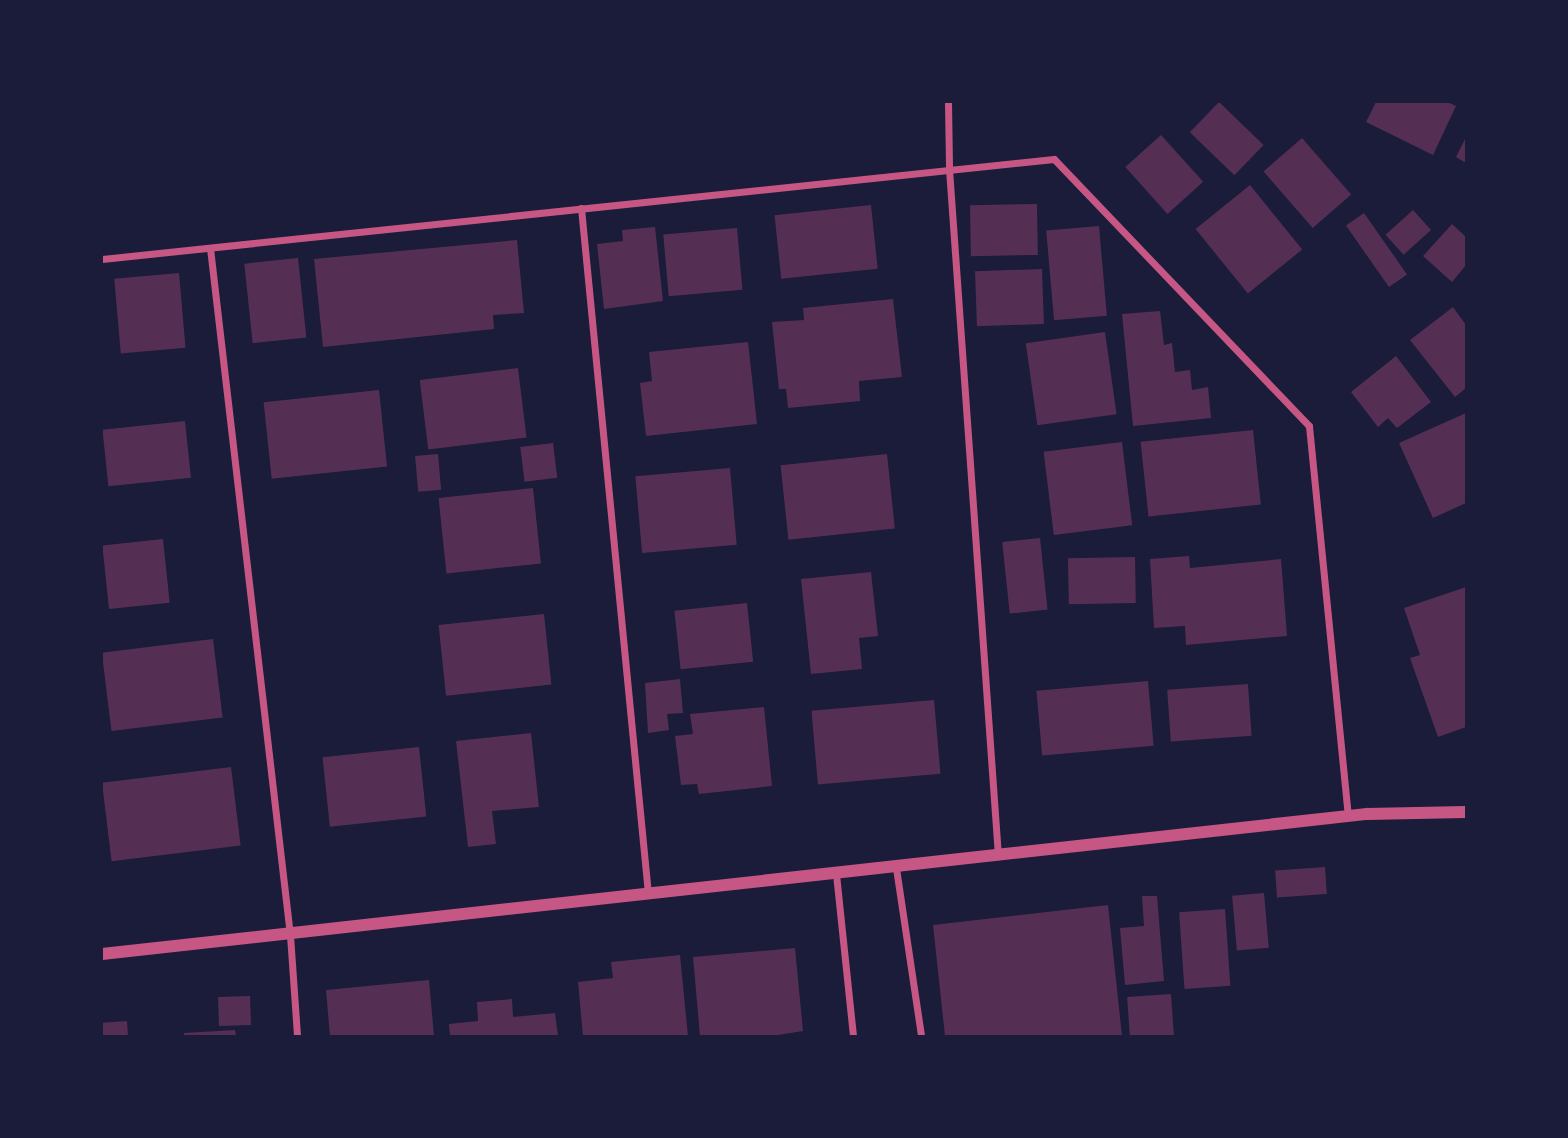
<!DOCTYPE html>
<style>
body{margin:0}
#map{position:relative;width:1568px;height:1138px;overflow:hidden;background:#1b1b3a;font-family:"Fira Sans Condensed",sans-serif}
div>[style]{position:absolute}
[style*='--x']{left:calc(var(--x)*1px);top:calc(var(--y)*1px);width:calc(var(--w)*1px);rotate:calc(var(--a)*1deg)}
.building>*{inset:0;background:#542f53;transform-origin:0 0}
.minor>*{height:7px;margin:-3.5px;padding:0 3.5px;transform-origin:3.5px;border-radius:3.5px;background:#c65784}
.tertiary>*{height:12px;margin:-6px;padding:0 6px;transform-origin:6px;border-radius:6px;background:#c65784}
span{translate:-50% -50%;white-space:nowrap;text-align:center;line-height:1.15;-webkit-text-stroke:5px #1b1b3a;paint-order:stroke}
.frame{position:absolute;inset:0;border:103px solid #1b1b3a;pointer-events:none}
</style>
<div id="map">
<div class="building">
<i style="left:1219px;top:102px;width:62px;height:42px;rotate:44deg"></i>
<i style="clip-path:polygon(1376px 102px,1447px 102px,1456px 106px,1433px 155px,1366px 122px)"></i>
<i style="left:1161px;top:135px;width:63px;height:48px;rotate:48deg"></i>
<i style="clip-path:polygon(1466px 137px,1466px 163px,1456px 157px)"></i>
<i style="left:1302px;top:138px;width:75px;height:51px;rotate:49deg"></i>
<i style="left:1250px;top:185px;width:83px;height:70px;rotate:51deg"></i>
<i style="left:1037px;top:204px;width:51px;height:67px;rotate:89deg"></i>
<i style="left:871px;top:205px;width:64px;height:97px;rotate:84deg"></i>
<i style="left:1413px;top:210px;width:27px;height:37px;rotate:48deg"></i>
<i style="left:1364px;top:213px;width:75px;height:22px;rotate:55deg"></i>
<i style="clip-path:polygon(1452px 224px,1466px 237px,1466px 265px,1452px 282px,1423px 256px)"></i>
<i style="left:1099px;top:226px;width:90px;height:53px;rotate:85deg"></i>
<i style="clip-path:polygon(655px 227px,663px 301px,604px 309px,597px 244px,623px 241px,622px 230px)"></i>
<i style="left:737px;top:228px;width:62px;height:74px;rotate:85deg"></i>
<i style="clip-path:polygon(517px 240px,524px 313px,493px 315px,494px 329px,323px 347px,314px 259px)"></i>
<i style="left:298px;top:258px;width:80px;height:54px;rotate:84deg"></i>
<i style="left:1042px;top:269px;width:55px;height:67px;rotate:88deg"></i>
<i style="left:179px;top:273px;width:75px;height:65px;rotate:85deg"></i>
<i style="clip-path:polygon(893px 299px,902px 377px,859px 381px,860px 401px,788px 408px,786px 389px,779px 389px,772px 322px,804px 320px,803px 308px)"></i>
<i style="clip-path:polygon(1453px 307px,1466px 325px,1466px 388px,1455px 397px,1410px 340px)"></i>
<i style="clip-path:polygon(1160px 311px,1164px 345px,1172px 343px,1175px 372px,1190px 370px,1192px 390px,1208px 387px,1211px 418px,1133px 426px,1122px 314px)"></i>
<i style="left:1105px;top:332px;width:83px;height:80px;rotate:82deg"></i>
<i style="clip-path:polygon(748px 342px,757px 424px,646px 436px,640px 383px,652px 381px,649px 352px)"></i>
<i style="clip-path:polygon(1396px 356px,1431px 402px,1397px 428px,1388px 418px,1378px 427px,1351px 392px)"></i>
<i style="left:518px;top:368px;width:70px;height:99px;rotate:83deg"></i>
<i style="left:379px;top:390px;width:77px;height:116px;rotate:84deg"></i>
<i style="clip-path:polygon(1466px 413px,1466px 503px,1433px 518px,1399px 443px)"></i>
<i style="left:185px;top:421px;width:57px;height:83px;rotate:84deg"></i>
<i style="left:1253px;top:430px;width:75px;height:113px;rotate:84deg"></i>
<i style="left:1122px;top:442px;width:84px;height:79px;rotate:83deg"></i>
<i style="left:553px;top:443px;width:35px;height:33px;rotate:83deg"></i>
<i style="left:438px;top:454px;width:36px;height:23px;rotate:85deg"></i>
<i style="left:887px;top:454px;width:75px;height:107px;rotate:84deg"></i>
<i style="left:730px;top:468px;width:77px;height:95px;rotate:85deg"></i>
<i style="left:533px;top:488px;width:76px;height:95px;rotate:84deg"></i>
<i style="left:1040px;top:538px;width:72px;height:38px;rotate:84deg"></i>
<i style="left:163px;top:539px;width:64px;height:61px;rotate:84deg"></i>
<i style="clip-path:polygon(1189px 556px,1190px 568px,1281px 559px,1287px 636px,1186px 645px,1185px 626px,1154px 628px,1150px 559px)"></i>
<i style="left:1135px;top:557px;width:46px;height:67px;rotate:89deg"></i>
<i style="clip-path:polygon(871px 572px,878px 636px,859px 638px,862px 669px,811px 674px,801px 579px)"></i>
<i style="clip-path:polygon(1466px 587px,1466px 727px,1438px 737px,1410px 658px,1420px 655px,1404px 608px)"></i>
<i style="left:747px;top:603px;width:59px;height:73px;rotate:84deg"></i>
<i style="left:544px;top:614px;width:71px;height:106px;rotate:84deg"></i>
<i style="left:213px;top:639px;width:79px;height:112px;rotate:83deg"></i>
<i style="clip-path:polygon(680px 679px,683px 713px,667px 714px,669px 730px,648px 733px,645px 683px)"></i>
<i style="left:1148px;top:681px;width:65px;height:112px;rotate:85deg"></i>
<i style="left:1248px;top:684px;width:52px;height:81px;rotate:86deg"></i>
<i style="left:934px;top:700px;width:74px;height:123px;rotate:85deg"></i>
<i style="clip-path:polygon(764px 707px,772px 786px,699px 794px,697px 784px,681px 785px,675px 736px,693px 734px,690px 714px)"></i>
<i style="clip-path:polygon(531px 733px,539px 807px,492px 811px,496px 844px,468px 847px,456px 741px)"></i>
<i style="left:419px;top:747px;width:70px;height:97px;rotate:84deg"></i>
<i style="left:231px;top:767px;width:79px;height:130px;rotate:83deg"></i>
<i style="left:1325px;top:867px;width:27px;height:50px;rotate:86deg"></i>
<i style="left:1264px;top:893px;width:55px;height:32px;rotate:85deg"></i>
<i style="clip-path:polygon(1142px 896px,1157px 896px,1164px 981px,1125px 985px,1120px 928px,1144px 926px)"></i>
<i style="clip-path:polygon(1108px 905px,1122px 1036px,945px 1036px,933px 925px)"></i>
<i style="left:1225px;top:909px;width:77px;height:46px;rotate:86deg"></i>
<i style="clip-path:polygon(795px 948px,803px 1031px,772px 1036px,700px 1036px,693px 957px)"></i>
<i style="clip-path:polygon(680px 955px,688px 1036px,583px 1036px,578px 982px,613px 978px,611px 962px)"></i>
<i style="clip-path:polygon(429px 980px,434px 1036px,330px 1036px,326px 990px)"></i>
<i style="left:1171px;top:994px;width:42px;height:44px;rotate:86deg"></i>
<i style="left:250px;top:996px;width:29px;height:32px;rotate:88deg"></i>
<i style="clip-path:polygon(512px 999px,513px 1017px,555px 1013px,558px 1036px,450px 1036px,449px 1024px,478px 1021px,477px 1002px)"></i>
<i style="left:127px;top:1021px;width:15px;height:25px;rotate:86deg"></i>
<i style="clip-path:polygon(235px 1030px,236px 1036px,184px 1036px,184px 1033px)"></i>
</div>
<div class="minor">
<i style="--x:948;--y:102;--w:67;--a:89.1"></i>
<i style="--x:949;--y:169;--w:689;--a:85.92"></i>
<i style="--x:581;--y:208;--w:689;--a:84.42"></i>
<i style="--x:210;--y:248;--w:692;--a:83.36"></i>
<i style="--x:290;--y:935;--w:101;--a:86"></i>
<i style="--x:102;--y:259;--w:957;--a:-6"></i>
<i style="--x:1054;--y:159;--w:369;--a:46.3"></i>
<i style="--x:1309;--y:426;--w:392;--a:84.3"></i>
<i style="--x:896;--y:868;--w:170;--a:81.5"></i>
<i style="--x:836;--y:874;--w:163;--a:84"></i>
</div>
<div class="tertiary">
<i style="--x:102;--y:954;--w:1273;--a:-6.32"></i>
<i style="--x:1367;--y:814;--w:99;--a:-1.2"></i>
</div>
<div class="frame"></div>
</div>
